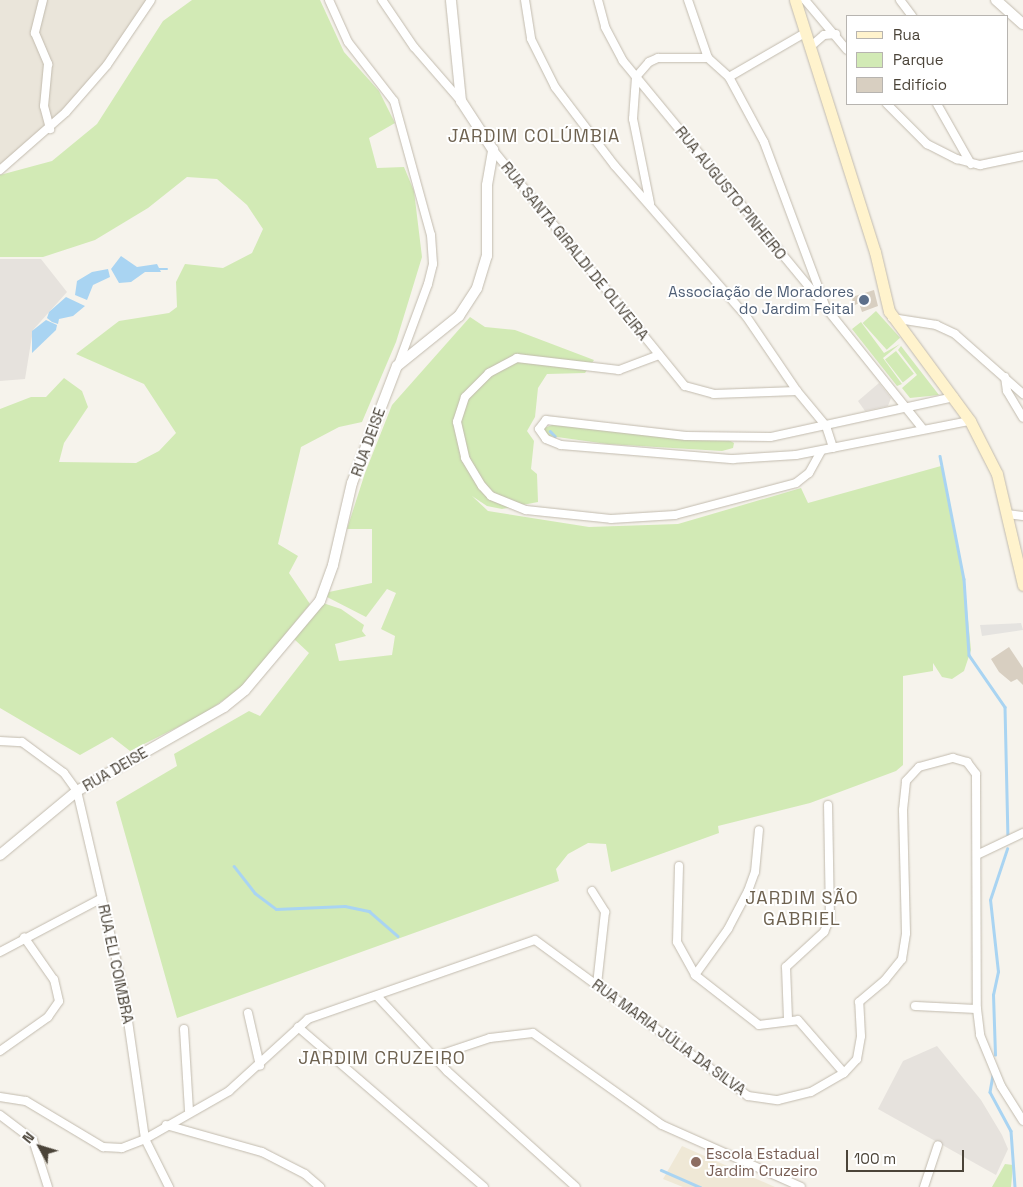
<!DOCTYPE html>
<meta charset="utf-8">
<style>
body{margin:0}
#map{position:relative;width:1023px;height:1187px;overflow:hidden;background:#f6f3ec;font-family:"Space Grotesk",sans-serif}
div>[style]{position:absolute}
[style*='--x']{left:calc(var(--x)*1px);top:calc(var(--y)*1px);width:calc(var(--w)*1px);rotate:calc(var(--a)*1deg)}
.residential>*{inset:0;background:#eae5da}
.industrial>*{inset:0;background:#e6e2dd}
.education>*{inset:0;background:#efe8d6}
.green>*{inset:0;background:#d2eab5;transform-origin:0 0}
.parking>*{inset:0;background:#e5e3e0}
.water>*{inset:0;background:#a9d4f2}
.stream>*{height:2.5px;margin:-1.25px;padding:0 1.25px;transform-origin:1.25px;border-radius:1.25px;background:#a9d4f2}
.building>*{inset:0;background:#d8cfc1}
.roads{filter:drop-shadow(0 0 1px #c2bbae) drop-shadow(0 0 1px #c2bbae)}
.minor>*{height:8px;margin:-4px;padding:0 4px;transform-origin:4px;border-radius:4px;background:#fff}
.tertiary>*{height:10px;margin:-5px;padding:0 5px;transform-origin:5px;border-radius:5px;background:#fff}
.secondary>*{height:11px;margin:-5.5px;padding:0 5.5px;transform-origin:5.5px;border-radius:5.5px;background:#fff3cd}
.dots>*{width:14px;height:14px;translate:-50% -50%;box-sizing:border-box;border:2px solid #fff;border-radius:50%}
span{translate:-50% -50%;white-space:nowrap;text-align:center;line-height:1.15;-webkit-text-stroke:4px #fff;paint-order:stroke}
.street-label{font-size:15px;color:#4b4439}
.service-label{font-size:15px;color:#4e5e75}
.right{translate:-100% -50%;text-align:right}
.education-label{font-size:15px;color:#785e54}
.left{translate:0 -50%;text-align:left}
.quarter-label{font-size:18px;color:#6e6250;letter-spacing:1px}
.legend{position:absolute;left:846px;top:15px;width:162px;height:90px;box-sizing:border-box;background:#fff;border:1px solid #b7b4b0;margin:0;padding:6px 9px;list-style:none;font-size:15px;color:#4b4439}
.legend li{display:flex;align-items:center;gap:10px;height:25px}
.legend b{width:25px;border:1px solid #b7b4b0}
.north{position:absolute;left:15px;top:1122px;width:50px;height:50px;-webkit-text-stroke:4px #fff;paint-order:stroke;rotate:309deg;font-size:14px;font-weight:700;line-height:20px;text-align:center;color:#4b4439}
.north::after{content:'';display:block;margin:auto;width:18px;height:22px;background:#4b4439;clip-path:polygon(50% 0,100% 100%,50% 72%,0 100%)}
.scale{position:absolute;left:846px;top:1150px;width:118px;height:22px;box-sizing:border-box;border:2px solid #4b4439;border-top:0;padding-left:6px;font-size:15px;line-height:18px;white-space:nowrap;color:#4b4439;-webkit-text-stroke:4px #fff;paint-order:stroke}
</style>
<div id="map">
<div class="residential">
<i style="clip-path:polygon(0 0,147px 0,100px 70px,35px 144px,0 173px)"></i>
</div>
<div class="industrial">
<i style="clip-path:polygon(0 259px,41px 259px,67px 292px,33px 330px,25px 379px,0 381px)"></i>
<i style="clip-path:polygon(879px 383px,891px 398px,888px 406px,865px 411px,858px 401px)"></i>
<i style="clip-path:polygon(937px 1046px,981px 1100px,1002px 1135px,1008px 1149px,996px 1175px,878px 1109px,903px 1061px)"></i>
</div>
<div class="education">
<i style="clip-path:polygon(682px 1146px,775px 1187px,683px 1187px,663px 1179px)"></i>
</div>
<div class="green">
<i style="clip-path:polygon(192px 0,320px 0,344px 52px,379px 91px,395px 123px,369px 138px,377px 168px,404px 167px,414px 191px,422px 257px,396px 342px,362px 422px,339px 427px,301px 447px,278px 544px,298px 556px,289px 573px,310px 604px,243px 686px,204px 714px,130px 751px,112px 737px,80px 755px,0 708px,0 409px,31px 397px,46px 397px,64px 378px,82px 391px,88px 407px,64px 443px,59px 462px,136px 463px,159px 451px,176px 433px,144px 384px,76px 354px,119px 321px,169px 313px,177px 307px,176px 282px,185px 264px,223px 268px,252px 253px,263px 229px,247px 205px,217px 179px,187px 177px,148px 208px,95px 240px,43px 257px,0 257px,0 175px,52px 161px,97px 124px,163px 21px)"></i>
<i style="left:876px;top:311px;width:36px;height:18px;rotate:48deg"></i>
<i style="clip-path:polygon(470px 317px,485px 327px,515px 330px,594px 360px,585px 373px,547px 374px,538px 388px,535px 417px,527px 431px,534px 441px,531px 469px,537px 474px,538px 502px,502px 509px,487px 506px,472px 496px,488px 511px,589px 527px,678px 524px,801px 488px,808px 503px,941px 466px,964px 579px,971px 650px,964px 671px,952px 679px,942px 677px,933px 663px,933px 671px,903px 676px,903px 765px,896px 771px,810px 803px,718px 826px,719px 833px,611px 872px,606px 844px,588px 843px,568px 854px,556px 869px,559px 881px,177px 1018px,116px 802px,177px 766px,174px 754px,249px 711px,260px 716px,309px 653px,294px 639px,323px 603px,341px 609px,364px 625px,362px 631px,366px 636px,335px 644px,339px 661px,392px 655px,395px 636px,381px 629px,396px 593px,387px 589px,366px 617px,327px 597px,329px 592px,372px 583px,372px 529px,347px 529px,365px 473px,392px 405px)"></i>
<i style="clip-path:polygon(861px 322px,884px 353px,900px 344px,883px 358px,902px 384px,897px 386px,852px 329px)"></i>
<i style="clip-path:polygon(901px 346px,939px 395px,910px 398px,902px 388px,917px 375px,898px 350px)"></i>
<i style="left:896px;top:351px;width:29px;height:14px;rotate:52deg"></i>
<i style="clip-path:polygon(552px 425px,725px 438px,734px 443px,733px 448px,722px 451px,607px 444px,543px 435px,544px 428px)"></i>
<i style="clip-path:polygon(1005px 1164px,1013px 1165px,1011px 1187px,992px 1187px)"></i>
</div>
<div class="parking">
<i style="clip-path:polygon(1021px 623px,1023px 630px,982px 636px,980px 625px)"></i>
</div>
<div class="water">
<i style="clip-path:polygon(121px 256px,137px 267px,157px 264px,161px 272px,145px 272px,131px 282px,119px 283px,111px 269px)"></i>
<i style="clip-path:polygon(108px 269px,110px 277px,93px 285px,87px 300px,75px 295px,77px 281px,92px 272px)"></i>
<i style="clip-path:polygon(66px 297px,85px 306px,73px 316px,59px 319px,58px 324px,52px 322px,47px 318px,49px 312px)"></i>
<i style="clip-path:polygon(46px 320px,57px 325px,56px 330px,32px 353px,32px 331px)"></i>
</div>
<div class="stream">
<i style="--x:158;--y:269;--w:9;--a:0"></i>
<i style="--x:550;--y:431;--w:7;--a:45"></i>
<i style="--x:940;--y:456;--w:125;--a:79"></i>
<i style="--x:964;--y:579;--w:76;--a:86.2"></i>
<i style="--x:969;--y:655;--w:63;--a:55.3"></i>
<i style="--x:1005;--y:707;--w:128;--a:88.7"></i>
<i style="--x:234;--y:866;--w:34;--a:52"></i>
<i style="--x:255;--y:893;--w:26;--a:37"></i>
<i style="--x:276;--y:909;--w:69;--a:-2.5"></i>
<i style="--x:345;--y:906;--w:25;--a:12"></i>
<i style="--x:369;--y:911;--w:38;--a:41"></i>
<i style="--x:995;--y:1055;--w:60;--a:-91.9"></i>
<i style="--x:993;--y:995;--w:24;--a:-78"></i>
<i style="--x:998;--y:972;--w:72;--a:-96.3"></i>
<i style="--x:990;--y:900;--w:54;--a:-71.6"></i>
<i style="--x:993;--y:1075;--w:17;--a:100"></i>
<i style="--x:990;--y:1092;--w:44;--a:61.7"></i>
<i style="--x:1011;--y:1131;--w:56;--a:85.9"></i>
<i style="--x:661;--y:1170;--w:43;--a:23.6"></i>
</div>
<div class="building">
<i style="clip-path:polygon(874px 290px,878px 306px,862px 312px,859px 303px,853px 306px,852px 297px)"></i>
<i style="clip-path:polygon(1009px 647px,1023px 668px,1023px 685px,1017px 679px,1011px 682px,999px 672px,991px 659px)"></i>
</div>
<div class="roads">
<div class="minor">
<i style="--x:43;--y:0;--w:34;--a:104"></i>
<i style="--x:35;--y:33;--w:34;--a:67"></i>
<i style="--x:48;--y:64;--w:42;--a:95.4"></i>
<i style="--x:44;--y:106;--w:24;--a:75"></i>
<i style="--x:329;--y:0;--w:46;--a:65.7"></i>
<i style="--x:348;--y:42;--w:75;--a:52.1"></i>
<i style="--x:394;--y:101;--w:139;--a:74.6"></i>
<i style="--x:431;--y:235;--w:29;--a:86"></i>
<i style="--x:433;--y:264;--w:21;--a:104"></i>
<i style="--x:428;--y:284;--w:86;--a:110.3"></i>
<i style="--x:382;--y:0;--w:57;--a:55.8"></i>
<i style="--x:414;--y:47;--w:72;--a:49"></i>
<i style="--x:525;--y:0;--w:39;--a:81"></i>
<i style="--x:531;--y:39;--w:54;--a:63.4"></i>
<i style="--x:555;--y:87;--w:99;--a:52.8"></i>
<i style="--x:615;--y:166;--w:199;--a:48.9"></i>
<i style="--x:746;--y:316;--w:91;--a:55.8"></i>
<i style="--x:797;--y:391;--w:45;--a:50.4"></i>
<i style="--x:826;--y:426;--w:23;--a:72"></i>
<i style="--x:598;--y:0;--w:28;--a:75"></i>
<i style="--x:605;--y:27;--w:38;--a:62"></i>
<i style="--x:623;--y:61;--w:316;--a:50.5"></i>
<i style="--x:688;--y:0;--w:61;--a:71"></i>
<i style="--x:708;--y:58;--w:28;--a:42"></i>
<i style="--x:729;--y:77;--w:74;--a:61.7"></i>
<i style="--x:764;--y:142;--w:177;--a:69.5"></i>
<i style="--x:826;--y:308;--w:155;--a:51.3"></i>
<i style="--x:805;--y:0;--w:65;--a:50"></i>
<i style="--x:900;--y:0;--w:20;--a:53"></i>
<i style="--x:810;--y:47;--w:18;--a:-41"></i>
<i style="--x:824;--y:35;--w:12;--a:-5"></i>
<i style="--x:729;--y:77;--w:88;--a:-30.1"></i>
<i style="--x:887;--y:104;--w:57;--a:45"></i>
<i style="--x:927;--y:144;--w:34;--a:27"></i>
<i style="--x:957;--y:159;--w:24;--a:15"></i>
<i style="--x:980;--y:165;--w:44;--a:-11.8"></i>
<i style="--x:937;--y:104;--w:69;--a:60.5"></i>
<i style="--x:493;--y:150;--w:304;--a:50.9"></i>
<i style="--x:685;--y:386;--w:30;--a:15"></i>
<i style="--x:714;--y:394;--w:83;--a:-2.1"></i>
<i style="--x:0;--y:170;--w:88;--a:-41.3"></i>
<i style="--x:66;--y:112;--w:62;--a:-48.9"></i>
<i style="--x:107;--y:65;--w:78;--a:-55.9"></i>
<i style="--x:650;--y:203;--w:86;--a:-101.4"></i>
<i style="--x:633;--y:119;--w:42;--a:-85.9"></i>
<i style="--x:636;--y:77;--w:20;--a:-49"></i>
<i style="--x:649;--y:62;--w:10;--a:-24"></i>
<i style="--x:658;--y:58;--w:50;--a:0"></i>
<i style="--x:892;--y:318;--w:45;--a:9"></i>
<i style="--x:936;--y:325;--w:21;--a:25"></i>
<i style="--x:955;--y:334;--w:91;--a:41.4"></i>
<i style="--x:659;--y:355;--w:43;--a:159.4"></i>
<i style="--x:619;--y:370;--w:103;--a:-173.3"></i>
<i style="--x:517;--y:358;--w:32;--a:152"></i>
<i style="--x:489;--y:373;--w:34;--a:135"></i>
<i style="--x:465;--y:397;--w:26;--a:108"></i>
<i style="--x:457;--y:422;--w:37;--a:77"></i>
<i style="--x:465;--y:458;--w:33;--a:59"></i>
<i style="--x:482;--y:486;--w:13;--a:48"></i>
<i style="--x:491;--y:496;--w:38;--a:22"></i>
<i style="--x:526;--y:510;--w:85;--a:6"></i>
<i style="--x:611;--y:519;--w:64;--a:-3.6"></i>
<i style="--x:675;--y:515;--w:125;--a:-14.8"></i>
<i style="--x:796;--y:483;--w:16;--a:-38"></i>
<i style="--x:809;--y:473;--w:25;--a:-61"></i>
<i style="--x:1005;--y:377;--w:14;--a:82"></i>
<i style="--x:1007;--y:391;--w:31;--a:59"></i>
<i style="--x:954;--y:397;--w:188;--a:167.7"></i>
<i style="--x:770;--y:437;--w:84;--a:-179.3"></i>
<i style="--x:686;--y:436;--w:141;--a:-173.5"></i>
<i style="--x:546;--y:420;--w:11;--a:128"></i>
<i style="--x:539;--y:429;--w:12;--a:55"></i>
<i style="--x:546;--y:439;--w:16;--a:22"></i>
<i style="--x:561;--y:445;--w:173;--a:4.7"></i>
<i style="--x:733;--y:459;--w:63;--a:-3.6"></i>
<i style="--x:796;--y:455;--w:177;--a:-11.1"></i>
<i style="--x:1007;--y:514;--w:16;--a:7"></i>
<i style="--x:0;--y:741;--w:22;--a:3"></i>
<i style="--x:22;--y:742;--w:52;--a:36.4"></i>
<i style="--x:64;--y:773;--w:22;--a:54"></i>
<i style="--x:77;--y:791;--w:207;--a:76.9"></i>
<i style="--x:124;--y:993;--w:148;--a:81.8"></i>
<i style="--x:145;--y:1139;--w:54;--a:63.4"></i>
<i style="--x:979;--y:854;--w:49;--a:-25.5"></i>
<i style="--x:679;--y:866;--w:76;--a:91.5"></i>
<i style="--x:677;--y:942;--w:38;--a:61"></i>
<i style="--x:695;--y:975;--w:81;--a:38"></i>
<i style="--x:759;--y:1025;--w:39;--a:-7"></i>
<i style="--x:798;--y:1020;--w:70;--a:49"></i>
<i style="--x:592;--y:891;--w:25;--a:58"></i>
<i style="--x:605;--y:912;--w:72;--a:96.3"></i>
<i style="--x:0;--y:952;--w:115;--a:-27.9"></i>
<i style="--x:695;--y:975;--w:57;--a:-54.3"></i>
<i style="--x:728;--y:929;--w:43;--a:-62.2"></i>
<i style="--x:748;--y:891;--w:20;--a:-70"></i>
<i style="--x:755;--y:872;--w:42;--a:-84.6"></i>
<i style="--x:377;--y:996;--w:103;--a:47"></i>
<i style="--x:447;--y:1071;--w:173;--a:42"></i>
<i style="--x:915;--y:1006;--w:62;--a:2.8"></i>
<i style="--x:248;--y:1013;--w:54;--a:77.2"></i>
<i style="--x:788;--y:1019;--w:52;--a:-92.2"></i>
<i style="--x:786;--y:967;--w:52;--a:-42.6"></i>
<i style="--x:824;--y:932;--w:15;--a:-67"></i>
<i style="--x:830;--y:918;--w:113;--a:-91"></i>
<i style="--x:298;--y:1027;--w:245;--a:40.7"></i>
<i style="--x:184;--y:1029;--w:82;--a:86.5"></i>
<i style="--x:0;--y:1051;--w:59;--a:-35.3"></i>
<i style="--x:48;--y:1017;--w:19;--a:-55"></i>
<i style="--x:59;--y:1001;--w:22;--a:-103"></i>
<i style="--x:54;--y:980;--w:52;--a:-124.9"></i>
<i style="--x:433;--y:1057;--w:60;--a:-18.4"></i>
<i style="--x:490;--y:1038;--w:43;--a:-6.6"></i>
<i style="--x:533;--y:1033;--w:158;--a:35.5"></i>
<i style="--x:662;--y:1125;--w:152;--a:24"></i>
<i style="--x:0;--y:1097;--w:26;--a:9"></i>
<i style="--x:26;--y:1101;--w:90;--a:30.9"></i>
<i style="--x:103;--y:1147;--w:19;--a:3"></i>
<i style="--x:122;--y:1148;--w:25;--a:-21"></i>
<i style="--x:145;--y:1139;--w:97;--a:-29.7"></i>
<i style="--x:229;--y:1091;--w:107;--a:-42.3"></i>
<i style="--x:308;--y:1019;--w:240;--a:-19.2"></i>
<i style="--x:535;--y:940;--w:264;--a:36.2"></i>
<i style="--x:748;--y:1096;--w:30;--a:8"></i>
<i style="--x:778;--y:1100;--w:34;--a:-14"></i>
<i style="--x:811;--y:1092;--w:38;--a:-30"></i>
<i style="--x:844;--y:1073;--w:19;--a:-47"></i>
<i style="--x:857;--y:1059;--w:23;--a:-80"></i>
<i style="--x:861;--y:1036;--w:34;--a:-93"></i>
<i style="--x:859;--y:1002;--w:34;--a:-40"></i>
<i style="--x:885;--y:980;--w:27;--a:-51"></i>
<i style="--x:902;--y:959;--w:26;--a:-81"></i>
<i style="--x:906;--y:933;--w:123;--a:-91.4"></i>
<i style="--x:903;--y:810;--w:29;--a:-84"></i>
<i style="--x:906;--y:781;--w:19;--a:-47"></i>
<i style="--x:919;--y:767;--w:35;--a:-15"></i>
<i style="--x:953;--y:758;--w:15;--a:16"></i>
<i style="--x:967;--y:762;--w:15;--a:53"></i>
<i style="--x:976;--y:774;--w:235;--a:89.8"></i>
<i style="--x:977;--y:1009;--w:26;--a:83"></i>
<i style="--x:980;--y:1035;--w:55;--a:67.6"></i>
<i style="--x:1001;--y:1086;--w:41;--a:57.8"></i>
<i style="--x:0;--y:1115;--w:41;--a:37.1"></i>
<i style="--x:33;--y:1140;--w:49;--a:72.3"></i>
<i style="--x:166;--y:1125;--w:100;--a:15.7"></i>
<i style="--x:262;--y:1152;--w:48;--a:27.1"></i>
<i style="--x:305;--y:1174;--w:20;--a:41"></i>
<i style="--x:924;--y:1187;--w:44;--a:-71.6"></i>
</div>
<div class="tertiary">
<i style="--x:996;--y:0;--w:36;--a:42"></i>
<i style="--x:0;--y:855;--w:100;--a:-39.7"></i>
<i style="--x:77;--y:791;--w:169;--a:-29.7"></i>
<i style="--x:224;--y:707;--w:27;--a:-39"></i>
<i style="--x:245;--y:690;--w:116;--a:-49.9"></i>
<i style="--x:320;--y:601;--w:38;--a:-70"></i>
<i style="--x:333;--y:565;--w:84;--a:-77"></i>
<i style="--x:352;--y:483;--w:125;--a:-69"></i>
<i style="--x:397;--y:366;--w:80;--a:-38.9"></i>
<i style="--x:459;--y:316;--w:33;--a:-57"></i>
<i style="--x:477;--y:288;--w:34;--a:-73"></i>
<i style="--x:487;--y:256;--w:71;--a:-90"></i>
<i style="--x:487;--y:185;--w:36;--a:-80"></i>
<i style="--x:493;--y:150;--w:59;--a:-123.1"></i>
<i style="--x:461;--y:101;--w:101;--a:-95.7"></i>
</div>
<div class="secondary">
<i style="--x:795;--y:0;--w:264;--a:72.4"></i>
<i style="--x:875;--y:252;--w:61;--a:76.7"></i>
<i style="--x:889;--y:311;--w:137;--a:53.6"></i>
<i style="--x:970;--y:421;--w:59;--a:63"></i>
<i style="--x:997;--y:474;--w:114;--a:76.8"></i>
</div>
</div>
<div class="dots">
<i style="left:864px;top:300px;background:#5c6f8a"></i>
<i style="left:696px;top:1162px;background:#8d6e63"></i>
</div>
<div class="street-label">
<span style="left:731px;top:193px;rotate:51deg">RUA AUGUSTO PINHEIRO</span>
<span style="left:575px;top:251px;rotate:51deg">RUA SANTA GIRALDI DE OLIVEIRA</span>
<span style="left:368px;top:442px;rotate:-70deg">RUA DEISE</span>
<span style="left:115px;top:769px;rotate:-30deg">RUA DEISE</span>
<span style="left:116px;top:964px;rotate:78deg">RUA ELI COIMBRA</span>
<span style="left:669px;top:1037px;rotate:36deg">RUA MARIA JÚLIA DA SILVA</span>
</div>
<div class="service-label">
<span class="right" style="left:854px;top:300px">Associação de Moradores<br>do Jardim Feital</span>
</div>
<div class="education-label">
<span class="left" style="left:706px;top:1162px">Escola Estadual<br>Jardim Cruzeiro</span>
</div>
<div class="quarter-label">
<span style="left:534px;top:136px">JARDIM COLÚMBIA</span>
<span style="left:802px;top:909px">JARDIM SÃO<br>GABRIEL</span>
<span style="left:382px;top:1058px">JARDIM CRUZEIRO</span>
</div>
<ul class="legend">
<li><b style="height:6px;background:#fff3cd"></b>Rua</li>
<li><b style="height:14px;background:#d2eab5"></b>Parque</li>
<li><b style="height:14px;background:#d8cfc1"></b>Edifício</li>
</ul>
<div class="north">N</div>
<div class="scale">100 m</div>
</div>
